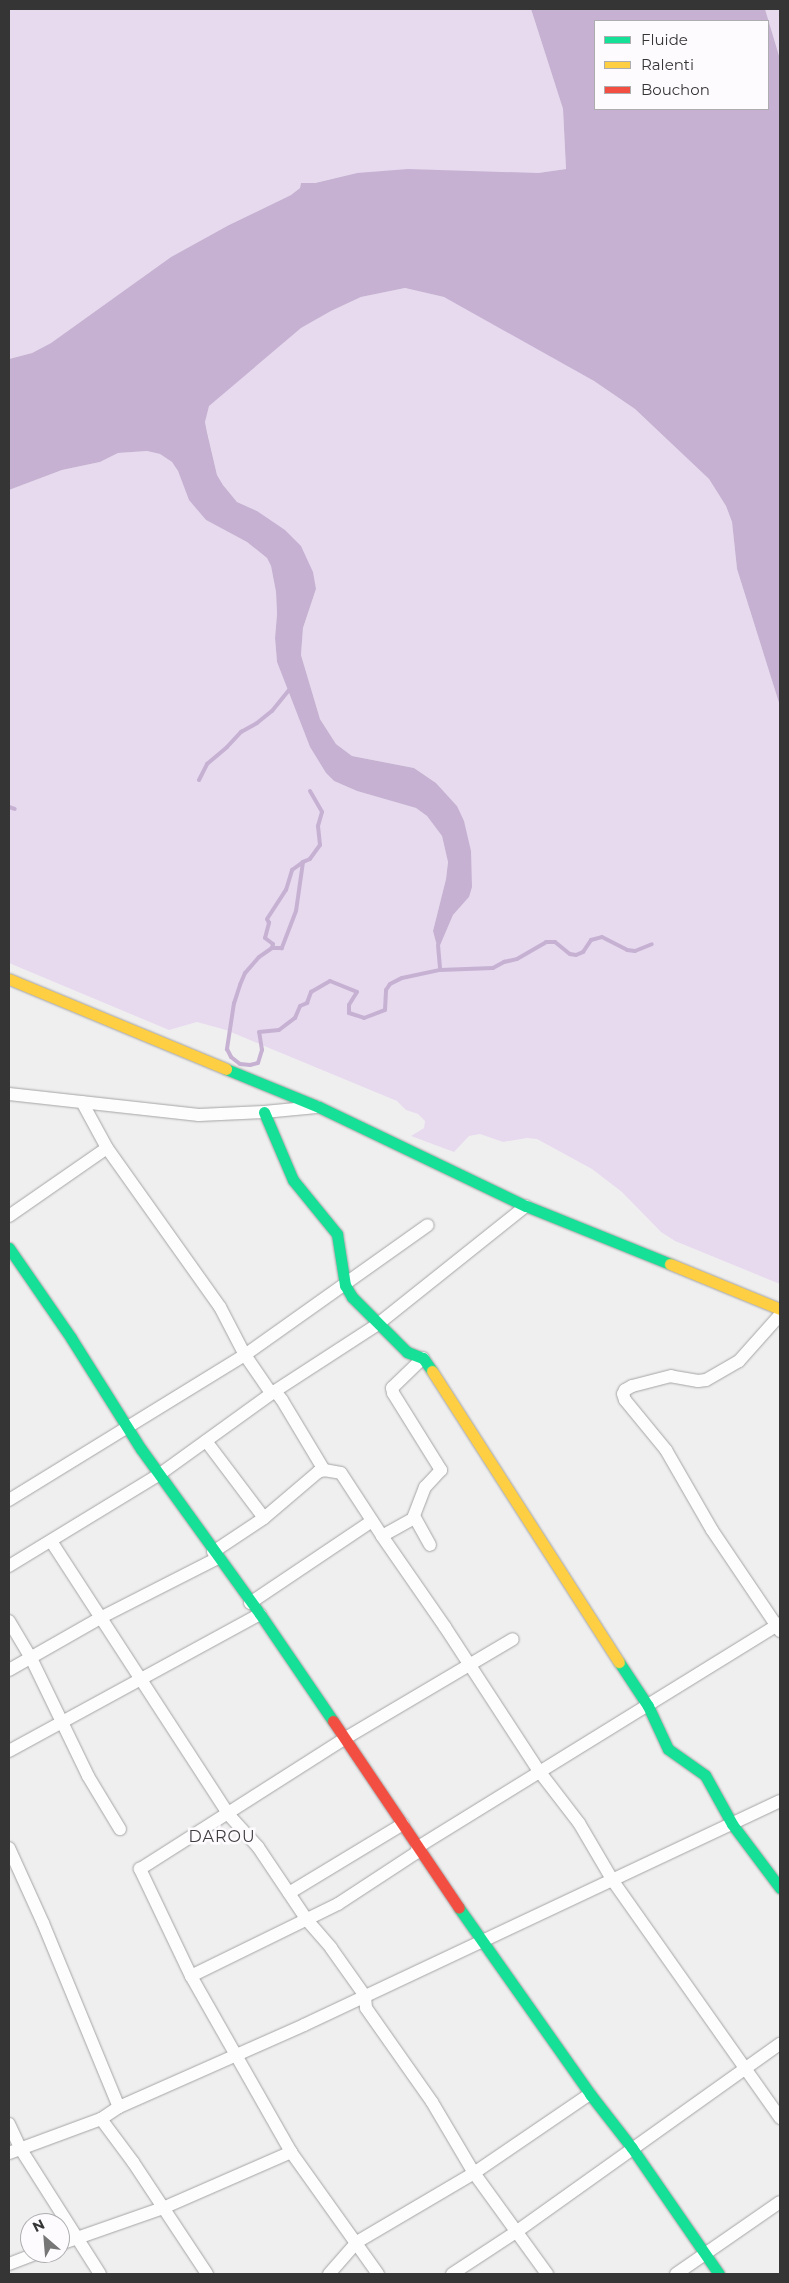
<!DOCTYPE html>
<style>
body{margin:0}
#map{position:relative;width:789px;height:2283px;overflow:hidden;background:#f0eff0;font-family:Montserrat,sans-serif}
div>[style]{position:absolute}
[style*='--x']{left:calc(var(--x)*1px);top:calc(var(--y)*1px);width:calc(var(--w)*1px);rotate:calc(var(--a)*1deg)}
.green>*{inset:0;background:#e7daef}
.water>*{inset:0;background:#c6b1d3}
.stream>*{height:4px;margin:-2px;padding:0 2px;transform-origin:2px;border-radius:2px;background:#c6b1d3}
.roads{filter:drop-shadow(0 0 1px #a5a4a5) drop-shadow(0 0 1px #a5a4a5)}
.street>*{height:12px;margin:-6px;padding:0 6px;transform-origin:6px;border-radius:6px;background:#fdfdfd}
.fast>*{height:11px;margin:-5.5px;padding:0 5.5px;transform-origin:5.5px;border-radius:5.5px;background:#16e098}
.slow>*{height:11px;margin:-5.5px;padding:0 5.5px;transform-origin:5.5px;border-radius:5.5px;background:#ffcf43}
.jam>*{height:11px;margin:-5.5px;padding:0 5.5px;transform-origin:5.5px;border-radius:5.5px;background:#f24e42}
span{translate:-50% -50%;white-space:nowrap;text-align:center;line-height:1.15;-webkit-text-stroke:5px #fdfbfe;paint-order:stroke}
.neighbourhood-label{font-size:16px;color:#3f3d40;letter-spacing:1px}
.frame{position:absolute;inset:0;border:10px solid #363536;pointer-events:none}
.legend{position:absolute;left:594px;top:20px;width:175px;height:90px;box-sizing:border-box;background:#fdfbfe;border:1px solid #adacae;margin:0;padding:6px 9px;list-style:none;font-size:15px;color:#363536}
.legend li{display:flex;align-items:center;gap:10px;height:25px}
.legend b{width:25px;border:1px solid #adacae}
.north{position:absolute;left:20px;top:2213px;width:50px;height:50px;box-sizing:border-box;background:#fdfbfe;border:1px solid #adacae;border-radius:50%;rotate:333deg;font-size:14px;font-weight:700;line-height:20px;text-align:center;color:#363536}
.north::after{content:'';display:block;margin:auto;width:18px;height:22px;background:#777677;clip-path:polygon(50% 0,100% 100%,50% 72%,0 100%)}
</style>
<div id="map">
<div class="green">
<i style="clip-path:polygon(9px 9px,531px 9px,563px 109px,566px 169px,538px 173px,357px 173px,314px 183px,301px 183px,300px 188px,291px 195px,229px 225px,171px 257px,51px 343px,32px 353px,9px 359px)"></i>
<i style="clip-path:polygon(765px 9px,780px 9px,780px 59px)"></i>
<i style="clip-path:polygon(405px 288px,444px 297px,456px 302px,594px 381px,635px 409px,709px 479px,726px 506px,732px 522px,737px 569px,780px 706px,780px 1284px,675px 1241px,661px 1232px,622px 1192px,592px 1169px,537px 1139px,527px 1138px,503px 1142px,480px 1134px,469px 1136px,454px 1152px,411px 1136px,424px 1128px,425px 1121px,418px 1114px,406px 1110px,397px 1101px,226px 1030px,197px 1022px,169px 1030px,9px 963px,9px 490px,62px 470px,100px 462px,118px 453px,147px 451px,160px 454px,172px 462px,178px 471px,189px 499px,206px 520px,247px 542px,267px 558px,271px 566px,276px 592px,277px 614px,275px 638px,277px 662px,310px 747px,326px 773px,334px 781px,357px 791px,416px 808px,427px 816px,442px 836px,448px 861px,446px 879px,433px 931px,438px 949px,453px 915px,469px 897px,457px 806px,436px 783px,414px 768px,352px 756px,336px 744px,320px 719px,301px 655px,303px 628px,316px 589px,257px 511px,237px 502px,223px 485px,217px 475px,205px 422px,208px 406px,218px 396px,301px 328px,331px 311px,361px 297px)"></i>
</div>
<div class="water">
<i style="clip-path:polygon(evenodd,531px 9px,765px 9px,780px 59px,780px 706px,737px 569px,732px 522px,726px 506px,709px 479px,635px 409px,594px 381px,444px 297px,405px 288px,361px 297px,331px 311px,301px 328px,209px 406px,205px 422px,207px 432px,217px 475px,223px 485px,237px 502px,257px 511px,285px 530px,301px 546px,313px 572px,316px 589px,303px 628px,301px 655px,320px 719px,336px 744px,352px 756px,414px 768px,436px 783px,457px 806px,464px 821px,471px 851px,472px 887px,469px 897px,453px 915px,438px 950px,433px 931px,446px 879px,448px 862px,442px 836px,427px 816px,416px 808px,357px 791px,334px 781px,326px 773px,310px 747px,277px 662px,275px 638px,277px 614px,276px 592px,271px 566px,267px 558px,247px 542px,206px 520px,189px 500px,178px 471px,172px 462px,160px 454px,147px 451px,118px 453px,100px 462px,62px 470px,9px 490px,9px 359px,32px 353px,51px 343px,171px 257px,229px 225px,291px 195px,300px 188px,301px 183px,315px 183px,357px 173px,408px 169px,538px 173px,566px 169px,563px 109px,531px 9px,595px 21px,768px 21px,768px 109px,595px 109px,595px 21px)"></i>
</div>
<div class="stream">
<i style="--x:199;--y:780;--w:18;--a:-63"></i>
<i style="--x:207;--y:764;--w:26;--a:-40"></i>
<i style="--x:227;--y:747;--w:21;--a:-47"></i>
<i style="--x:241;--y:732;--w:18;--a:-29"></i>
<i style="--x:257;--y:723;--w:19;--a:-39"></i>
<i style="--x:272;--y:711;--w:28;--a:-51"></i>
<i style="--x:310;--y:791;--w:24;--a:60"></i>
<i style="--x:322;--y:812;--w:15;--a:106"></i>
<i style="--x:318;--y:826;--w:19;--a:84"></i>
<i style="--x:320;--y:845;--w:17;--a:126"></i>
<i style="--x:310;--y:859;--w:8;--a:157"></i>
<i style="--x:303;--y:862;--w:49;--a:98.1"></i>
<i style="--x:296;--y:911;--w:40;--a:111"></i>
<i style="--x:282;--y:948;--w:10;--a:180"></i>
<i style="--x:272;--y:948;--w:16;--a:145"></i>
<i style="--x:259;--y:957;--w:21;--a:131"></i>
<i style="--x:245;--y:973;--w:13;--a:113"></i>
<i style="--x:240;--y:985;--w:19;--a:108"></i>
<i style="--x:234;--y:1003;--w:47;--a:98.7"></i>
<i style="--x:227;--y:1049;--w:9;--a:63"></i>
<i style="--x:231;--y:1057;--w:11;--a:38"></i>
<i style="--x:240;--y:1064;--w:10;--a:6"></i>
<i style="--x:250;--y:1065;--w:8;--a:-14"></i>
<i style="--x:258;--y:1063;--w:14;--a:-73"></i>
<i style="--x:262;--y:1050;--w:18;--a:-99"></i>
<i style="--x:259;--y:1032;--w:20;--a:-6"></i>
<i style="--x:279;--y:1030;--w:20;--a:-37"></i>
<i style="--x:295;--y:1018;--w:13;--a:-67"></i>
<i style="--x:300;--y:1006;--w:8;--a:-23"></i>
<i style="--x:307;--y:1003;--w:12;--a:-70"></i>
<i style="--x:311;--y:992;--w:22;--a:-30"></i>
<i style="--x:330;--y:981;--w:29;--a:22"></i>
<i style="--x:357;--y:992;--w:15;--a:122"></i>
<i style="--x:349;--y:1005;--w:8;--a:90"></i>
<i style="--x:349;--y:1013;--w:16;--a:18"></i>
<i style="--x:364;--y:1018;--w:22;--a:-21"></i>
<i style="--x:385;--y:1010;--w:20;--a:-87"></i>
<i style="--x:386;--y:990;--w:7;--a:-56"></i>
<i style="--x:390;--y:984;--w:13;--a:-27"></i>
<i style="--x:402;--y:978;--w:39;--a:-12"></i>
<i style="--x:440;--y:970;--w:53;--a:-2.2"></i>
<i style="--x:493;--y:968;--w:13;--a:-29"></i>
<i style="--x:504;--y:962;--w:13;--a:-13"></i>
<i style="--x:517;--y:959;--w:34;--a:-30"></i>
<i style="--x:546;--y:942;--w:9;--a:0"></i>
<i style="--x:555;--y:942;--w:19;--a:39"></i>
<i style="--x:570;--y:954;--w:6;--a:9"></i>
<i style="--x:576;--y:955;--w:8;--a:-23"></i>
<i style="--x:583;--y:952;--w:14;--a:-56"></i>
<i style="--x:591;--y:940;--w:11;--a:-15"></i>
<i style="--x:602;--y:937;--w:28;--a:27"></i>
<i style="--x:627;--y:950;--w:8;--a:7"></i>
<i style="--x:635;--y:951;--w:18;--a:-22"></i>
<i style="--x:9;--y:807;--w:6;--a:18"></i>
<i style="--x:438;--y:945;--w:25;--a:85"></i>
<i style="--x:272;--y:948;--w:4;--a:-76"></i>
<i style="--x:273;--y:944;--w:10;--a:-143"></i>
<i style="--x:265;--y:938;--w:16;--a:-75"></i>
<i style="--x:269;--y:923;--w:4;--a:-117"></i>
<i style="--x:267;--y:919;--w:35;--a:-57"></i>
<i style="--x:286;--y:890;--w:21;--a:-73"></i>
<i style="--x:292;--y:870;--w:14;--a:-36"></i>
</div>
<div class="roads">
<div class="street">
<i style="--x:9;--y:1094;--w:191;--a:6.3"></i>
<i style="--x:199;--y:1115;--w:65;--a:-2.6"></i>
<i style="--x:264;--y:1112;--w:53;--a:-5.4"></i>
<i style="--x:82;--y:1102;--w:52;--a:61.5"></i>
<i style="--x:107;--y:1148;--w:195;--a:54.6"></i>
<i style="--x:220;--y:1307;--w:54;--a:62.5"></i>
<i style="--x:245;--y:1355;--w:46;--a:55.6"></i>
<i style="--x:271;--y:1393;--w:4;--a:-27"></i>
<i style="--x:275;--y:1391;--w:11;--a:52"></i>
<i style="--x:282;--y:1400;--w:82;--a:59"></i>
<i style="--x:9;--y:1216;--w:119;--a:-34.8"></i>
<i style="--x:780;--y:1315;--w:62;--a:131.7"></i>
<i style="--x:739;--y:1361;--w:38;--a:150"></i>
<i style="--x:706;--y:1380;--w:8;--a:173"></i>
<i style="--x:698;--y:1381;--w:27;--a:-170"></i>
<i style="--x:671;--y:1376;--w:40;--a:165.6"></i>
<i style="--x:632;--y:1386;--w:8;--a:150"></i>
<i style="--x:625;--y:1390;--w:4;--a:117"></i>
<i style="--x:623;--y:1394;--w:6;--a:72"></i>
<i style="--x:625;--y:1400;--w:65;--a:50.6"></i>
<i style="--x:666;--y:1450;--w:92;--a:60.1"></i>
<i style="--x:712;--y:1530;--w:122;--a:56"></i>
<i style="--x:423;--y:1358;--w:43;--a:135.9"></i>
<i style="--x:392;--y:1388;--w:5;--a:79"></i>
<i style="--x:393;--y:1393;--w:91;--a:58.1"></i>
<i style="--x:441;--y:1470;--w:23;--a:133"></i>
<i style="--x:425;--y:1487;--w:31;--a:111"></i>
<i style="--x:414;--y:1516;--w:33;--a:61"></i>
<i style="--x:206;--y:1441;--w:96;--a:53"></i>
<i style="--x:9;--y:1500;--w:277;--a:-31.6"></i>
<i style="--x:245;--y:1355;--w:224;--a:-35.4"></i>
<i style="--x:382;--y:1536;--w:111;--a:55.3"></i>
<i style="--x:445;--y:1627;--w:172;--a:56.9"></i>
<i style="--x:539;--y:1771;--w:66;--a:52.4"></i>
<i style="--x:579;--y:1823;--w:67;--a:59.6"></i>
<i style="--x:613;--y:1881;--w:290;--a:54.8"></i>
<i style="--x:51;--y:1541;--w:325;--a:57"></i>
<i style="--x:228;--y:1814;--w:45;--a:47.7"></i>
<i style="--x:258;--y:1847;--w:88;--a:56.1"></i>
<i style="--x:307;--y:1920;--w:37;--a:49"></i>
<i style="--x:331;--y:1948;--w:59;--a:54.7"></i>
<i style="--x:365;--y:1996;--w:12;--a:85"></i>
<i style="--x:366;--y:2008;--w:115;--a:54.9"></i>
<i style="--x:432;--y:2102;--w:82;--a:59.4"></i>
<i style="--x:474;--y:2173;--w:125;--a:54.1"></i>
<i style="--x:213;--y:1552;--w:61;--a:-33.7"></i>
<i style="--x:264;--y:1518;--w:71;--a:-40.4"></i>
<i style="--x:318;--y:1472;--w:6;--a:-18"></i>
<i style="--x:324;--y:1470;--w:17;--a:10"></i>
<i style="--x:341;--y:1473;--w:75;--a:56.9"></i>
<i style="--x:382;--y:1536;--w:37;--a:-29"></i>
<i style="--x:9;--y:1566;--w:177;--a:-31.4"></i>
<i style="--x:160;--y:1474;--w:142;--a:-35.8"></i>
<i style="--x:275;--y:1391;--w:123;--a:-33"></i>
<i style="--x:378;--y:1324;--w:189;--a:-38.6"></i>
<i style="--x:250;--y:1603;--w:147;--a:-33.9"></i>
<i style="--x:9;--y:1621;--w:43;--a:59.3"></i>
<i style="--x:31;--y:1658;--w:131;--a:64.2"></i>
<i style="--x:88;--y:1776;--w:62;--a:58.9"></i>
<i style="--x:9;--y:1670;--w:105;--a:-29.7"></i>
<i style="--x:100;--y:1618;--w:132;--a:-27"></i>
<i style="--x:9;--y:1751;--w:286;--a:-28.6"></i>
<i style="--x:9;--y:1848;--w:82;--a:65.6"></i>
<i style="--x:43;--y:1923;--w:199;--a:67.6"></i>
<i style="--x:289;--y:1893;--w:133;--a:-31.2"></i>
<i style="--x:191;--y:1976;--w:164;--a:-26.1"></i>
<i style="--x:338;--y:1904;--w:93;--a:-33.2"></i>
<i style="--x:416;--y:1853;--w:6;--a:-72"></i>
<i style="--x:418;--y:1847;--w:426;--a:-31.7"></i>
<i style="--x:101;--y:2119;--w:54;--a:53.3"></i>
<i style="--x:133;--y:2162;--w:134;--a:56.5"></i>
<i style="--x:9;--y:2124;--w:26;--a:65"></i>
<i style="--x:20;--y:2148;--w:149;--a:57.6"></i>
<i style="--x:9;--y:2153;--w:98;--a:-20.3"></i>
<i style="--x:101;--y:2119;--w:22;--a:-34"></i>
<i style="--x:119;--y:2107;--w:202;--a:-23.9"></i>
<i style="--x:304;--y:2025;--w:526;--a:-25.2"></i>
<i style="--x:60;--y:2244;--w:109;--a:-19.3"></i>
<i style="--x:163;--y:2208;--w:140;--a:-23.6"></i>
<i style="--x:9;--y:2264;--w:31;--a:-21"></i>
<i style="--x:329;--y:2274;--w:43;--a:-48.8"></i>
<i style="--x:357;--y:2242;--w:136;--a:-30.5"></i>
<i style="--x:474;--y:2173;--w:140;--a:-34.3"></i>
<i style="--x:378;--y:2274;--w:150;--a:-125.5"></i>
<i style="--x:291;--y:2152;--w:202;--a:-119.6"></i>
<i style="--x:191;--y:1976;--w:119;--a:-115.5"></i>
<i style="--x:140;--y:1869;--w:242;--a:-32.5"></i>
<i style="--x:344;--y:1739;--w:196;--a:-30.6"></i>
<i style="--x:452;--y:2274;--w:77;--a:-33.3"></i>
<i style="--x:516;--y:2232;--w:324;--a:-35.5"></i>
<i style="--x:676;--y:2274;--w:126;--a:-34.7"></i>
</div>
<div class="fast">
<i style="--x:226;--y:1069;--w:100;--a:22.2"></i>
<i style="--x:319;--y:1107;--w:229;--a:25.6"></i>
<i style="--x:526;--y:1206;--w:155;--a:21.9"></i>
<i style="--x:264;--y:1112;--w:74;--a:66.9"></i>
<i style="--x:293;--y:1180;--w:70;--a:50.8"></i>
<i style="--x:337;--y:1234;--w:52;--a:81.1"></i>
<i style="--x:345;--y:1285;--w:14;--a:60"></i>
<i style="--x:352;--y:1297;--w:78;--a:45"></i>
<i style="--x:407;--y:1352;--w:17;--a:21"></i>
<i style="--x:423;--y:1358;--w:16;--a:55"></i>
<i style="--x:9;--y:1248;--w:109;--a:55.4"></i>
<i style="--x:71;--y:1338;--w:131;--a:57.8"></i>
<i style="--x:141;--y:1449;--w:203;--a:54.2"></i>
<i style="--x:260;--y:1614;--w:130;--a:55.7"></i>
<i style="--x:619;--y:1662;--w:53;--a:56.6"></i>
<i style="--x:648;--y:1706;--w:47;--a:65.1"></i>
<i style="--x:668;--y:1749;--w:45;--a:35.1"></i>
<i style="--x:705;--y:1775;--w:56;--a:61.1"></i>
<i style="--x:732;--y:1824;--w:80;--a:53.1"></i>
<i style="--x:459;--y:1908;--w:228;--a:54.8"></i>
<i style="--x:590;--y:2094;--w:68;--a:52.1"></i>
<i style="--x:632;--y:2148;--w:153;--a:55.4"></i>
</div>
<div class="slow">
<i style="--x:9;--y:979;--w:235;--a:22.5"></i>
<i style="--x:670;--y:1264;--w:119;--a:22.2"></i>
<i style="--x:432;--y:1371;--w:346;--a:57.3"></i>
</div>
<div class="jam">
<i style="--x:333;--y:1721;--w:225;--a:56"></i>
</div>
</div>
<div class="neighbourhood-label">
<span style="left:222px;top:1837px">DAROU</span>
</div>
<div class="frame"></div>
<ul class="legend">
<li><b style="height:6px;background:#16e098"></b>Fluide</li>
<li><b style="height:6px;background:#ffcf43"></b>Ralenti</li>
<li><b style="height:6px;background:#f24e42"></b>Bouchon</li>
</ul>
<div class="north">N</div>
</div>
